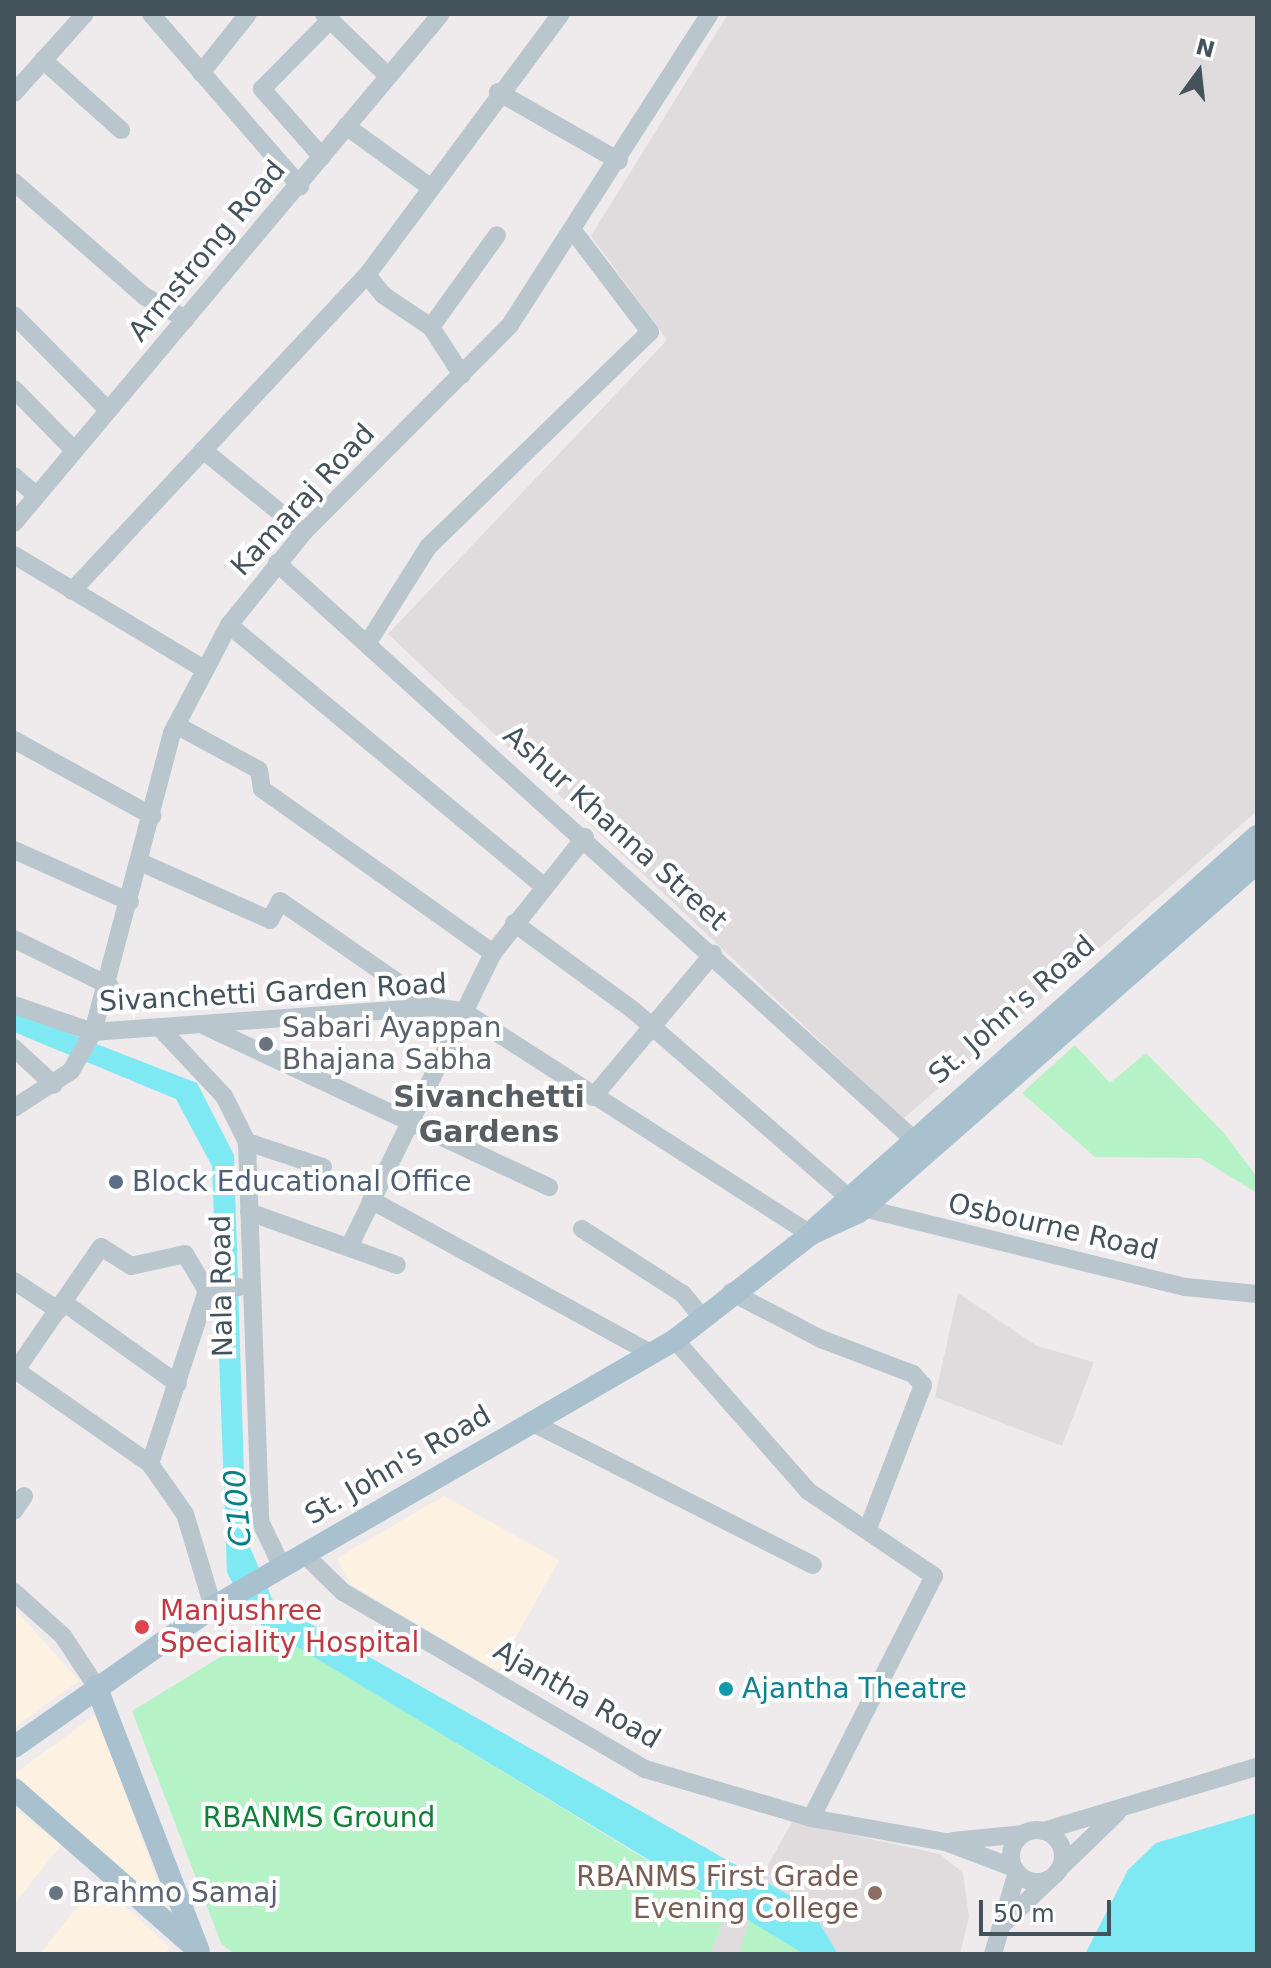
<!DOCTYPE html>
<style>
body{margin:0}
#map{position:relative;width:1271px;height:1968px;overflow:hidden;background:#efebec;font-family:"DejaVu Sans",sans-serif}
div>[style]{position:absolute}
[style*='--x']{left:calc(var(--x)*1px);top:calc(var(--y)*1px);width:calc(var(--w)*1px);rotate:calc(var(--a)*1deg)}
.commercial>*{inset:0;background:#fdf2e1}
.education>*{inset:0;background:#e0dcde}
.green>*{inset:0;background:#b5f2c5}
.water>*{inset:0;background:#7ee9f3}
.minor>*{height:18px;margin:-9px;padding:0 9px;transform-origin:9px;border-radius:9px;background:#b9c6cd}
.minor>.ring{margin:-9px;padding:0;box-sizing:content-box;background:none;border:18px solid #b9c6cd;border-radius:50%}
.major>*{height:22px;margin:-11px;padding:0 11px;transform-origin:11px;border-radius:11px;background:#a9c0ce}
.dots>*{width:22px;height:22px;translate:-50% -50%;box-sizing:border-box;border:4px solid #fff;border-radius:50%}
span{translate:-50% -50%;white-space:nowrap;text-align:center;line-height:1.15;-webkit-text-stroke:8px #fff;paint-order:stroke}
.street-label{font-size:28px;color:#43525b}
.worship-label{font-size:28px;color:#5b616d}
.left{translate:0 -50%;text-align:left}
.service-label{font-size:28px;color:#4e5e75}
.health-label{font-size:28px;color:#be3a42}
.culture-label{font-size:28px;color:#0d838f}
.park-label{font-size:28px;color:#0f8139}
.education-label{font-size:28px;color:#785e54}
.right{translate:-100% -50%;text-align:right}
.neighbourhood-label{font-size:30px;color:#585e62;font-weight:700}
.water-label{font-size:30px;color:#047e88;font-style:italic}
.frame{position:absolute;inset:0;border:16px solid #43525b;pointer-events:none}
.north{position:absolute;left:1159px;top:32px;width:80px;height:80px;-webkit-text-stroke:6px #fff;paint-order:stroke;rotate:15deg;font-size:22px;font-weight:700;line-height:32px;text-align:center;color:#43525b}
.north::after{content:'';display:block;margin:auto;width:28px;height:36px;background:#43525b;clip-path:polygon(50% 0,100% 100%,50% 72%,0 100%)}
.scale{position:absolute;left:979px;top:1900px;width:132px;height:36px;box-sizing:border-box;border:4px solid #43525b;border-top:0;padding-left:10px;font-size:24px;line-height:28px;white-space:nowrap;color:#43525b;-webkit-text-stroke:6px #fff;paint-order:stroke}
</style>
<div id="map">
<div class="commercial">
<i style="clip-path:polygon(444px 1496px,559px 1560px,497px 1671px,350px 1584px,337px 1558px)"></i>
<i style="clip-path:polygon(14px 1608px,79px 1681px,14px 1727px)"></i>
<i style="clip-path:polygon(97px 1714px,168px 1909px,14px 1774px)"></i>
<i style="clip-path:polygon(14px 1808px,61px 1845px,14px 1904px)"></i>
<i style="clip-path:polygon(97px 1882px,170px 1947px,165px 1954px,40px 1954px)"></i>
</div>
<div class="education">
<i style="clip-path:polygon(728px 14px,1257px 14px,1257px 811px,903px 1119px,388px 634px,667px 340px,591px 236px)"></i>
<i style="clip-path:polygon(958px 1293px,1037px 1346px,1094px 1362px,1062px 1446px,935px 1397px)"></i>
<i style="clip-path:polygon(792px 1822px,940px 1854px,963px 1873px,969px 1917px,960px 1954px,838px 1954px,810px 1907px,760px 1879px)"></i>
<i style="clip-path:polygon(727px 1909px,799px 1947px,804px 1954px,711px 1954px)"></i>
</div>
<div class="green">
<i style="clip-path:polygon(1075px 1045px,1110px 1083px,1146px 1053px,1224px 1133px,1257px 1177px,1257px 1193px,1200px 1158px,1095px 1157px,1022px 1093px)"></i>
<i style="clip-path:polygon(268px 1628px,727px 1909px,711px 1954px,234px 1954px,221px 1943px,132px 1711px)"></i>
<i style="clip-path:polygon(749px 1921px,799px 1947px,804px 1954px,739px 1954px)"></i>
</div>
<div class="water">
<i style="clip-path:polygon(14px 1012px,197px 1083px,234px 1155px,246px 1538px,274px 1603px,810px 1907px,838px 1954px,804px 1954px,250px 1618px,227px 1572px,212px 1166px,176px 1099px,14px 1032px)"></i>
<i style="clip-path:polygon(1257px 1813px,1257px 1954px,1085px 1954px,1128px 1870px,1156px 1843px)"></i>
</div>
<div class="minor">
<i style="--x:151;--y:14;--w:228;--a:49.1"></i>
<i style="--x:324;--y:14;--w:88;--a:44.1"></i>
<i style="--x:43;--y:60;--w:105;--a:41.9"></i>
<i style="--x:201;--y:73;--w:75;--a:-51.5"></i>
<i style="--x:498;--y:92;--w:139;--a:29.7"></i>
<i style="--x:14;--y:93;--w:106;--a:-48.1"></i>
<i style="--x:346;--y:126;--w:104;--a:36"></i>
<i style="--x:322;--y:157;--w:91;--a:-131.4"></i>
<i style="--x:262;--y:89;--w:95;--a:-45.4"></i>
<i style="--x:14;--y:182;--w:173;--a:41.2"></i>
<i style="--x:144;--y:296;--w:48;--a:28.7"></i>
<i style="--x:367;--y:275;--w:26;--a:51"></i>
<i style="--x:383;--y:295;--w:58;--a:33.7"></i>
<i style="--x:14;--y:315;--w:134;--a:45.3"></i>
<i style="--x:462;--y:375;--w:57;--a:-122.9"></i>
<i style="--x:431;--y:327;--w:113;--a:-54.3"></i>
<i style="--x:14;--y:389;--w:86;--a:45.5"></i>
<i style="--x:203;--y:450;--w:130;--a:39.1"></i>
<i style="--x:14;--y:476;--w:30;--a:41"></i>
<i style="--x:14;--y:523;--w:664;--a:-50.01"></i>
<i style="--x:14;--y:555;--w:219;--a:31"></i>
<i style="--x:277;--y:563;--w:857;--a:42.16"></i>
<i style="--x:72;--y:591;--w:432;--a:-47"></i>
<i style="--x:367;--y:275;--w:325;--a:-53.4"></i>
<i style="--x:229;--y:625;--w:407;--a:39.7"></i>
<i style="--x:367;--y:644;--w:115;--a:-57.8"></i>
<i style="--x:428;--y:547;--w:309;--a:-44.1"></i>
<i style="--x:650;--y:332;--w:126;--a:-127.2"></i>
<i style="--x:176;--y:725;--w:94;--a:28.5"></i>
<i style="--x:259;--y:770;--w:19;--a:81"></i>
<i style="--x:262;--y:789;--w:283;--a:35.4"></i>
<i style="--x:14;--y:740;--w:158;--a:28.8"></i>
<i style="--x:14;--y:850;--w:127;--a:24.1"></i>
<i style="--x:140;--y:862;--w:142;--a:24"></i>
<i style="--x:270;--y:920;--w:21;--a:-62"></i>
<i style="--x:280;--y:901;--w:186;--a:34.7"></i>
<i style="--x:514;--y:923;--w:147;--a:36.2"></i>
<i style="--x:633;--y:1010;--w:282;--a:41"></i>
<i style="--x:14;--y:939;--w:107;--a:26.1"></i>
<i style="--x:14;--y:1005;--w:83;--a:18.9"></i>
<i style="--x:93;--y:1032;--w:341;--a:-4.2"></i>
<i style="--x:433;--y:1007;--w:30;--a:8"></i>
<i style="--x:463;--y:1011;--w:413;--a:32.7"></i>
<i style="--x:205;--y:1026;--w:380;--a:25.1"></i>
<i style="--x:161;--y:1029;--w:92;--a:46.8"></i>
<i style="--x:224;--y:1096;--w:51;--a:63.4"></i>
<i style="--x:247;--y:1142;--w:379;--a:88"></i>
<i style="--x:260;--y:1521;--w:51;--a:64.4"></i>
<i style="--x:14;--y:1048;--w:54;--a:42.8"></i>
<i style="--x:593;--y:1097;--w:187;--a:-50"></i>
<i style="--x:14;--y:1108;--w:68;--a:-33"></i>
<i style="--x:71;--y:1071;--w:45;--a:-60.6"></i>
<i style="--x:93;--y:1032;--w:309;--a:-75.2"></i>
<i style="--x:172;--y:733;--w:122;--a:-62.2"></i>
<i style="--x:229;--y:625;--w:119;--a:-51.1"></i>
<i style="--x:304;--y:532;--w:292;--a:-45.1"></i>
<i style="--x:510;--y:325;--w:370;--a:-57.3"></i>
<i style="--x:247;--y:1142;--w:80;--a:18.2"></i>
<i style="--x:371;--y:1200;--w:319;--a:28.7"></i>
<i style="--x:851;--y:1205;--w:345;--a:13.8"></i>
<i style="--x:1186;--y:1287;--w:71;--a:5.6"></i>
<i style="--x:249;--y:1212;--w:157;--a:19.7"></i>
<i style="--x:582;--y:1229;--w:120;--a:32.8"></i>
<i style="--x:683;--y:1294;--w:28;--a:51"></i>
<i style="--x:350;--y:1245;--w:325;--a:-63.9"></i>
<i style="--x:493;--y:953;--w:148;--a:-51.6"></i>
<i style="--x:14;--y:1281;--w:53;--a:33.4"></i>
<i style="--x:731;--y:1292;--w:102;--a:27.6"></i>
<i style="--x:821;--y:1339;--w:98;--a:20.8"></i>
<i style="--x:913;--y:1374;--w:15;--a:48"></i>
<i style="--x:923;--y:1385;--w:151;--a:111"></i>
<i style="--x:63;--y:1302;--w:141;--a:35.5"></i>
<i style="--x:675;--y:1340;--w:201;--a:48.6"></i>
<i style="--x:808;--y:1491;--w:152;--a:34"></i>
<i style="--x:934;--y:1576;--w:271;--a:116.9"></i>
<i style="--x:14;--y:1369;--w:166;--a:34.9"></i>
<i style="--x:150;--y:1464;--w:61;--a:55"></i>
<i style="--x:185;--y:1514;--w:97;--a:73.2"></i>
<i style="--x:14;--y:1373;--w:153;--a:-55.4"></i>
<i style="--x:101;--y:1247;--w:36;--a:32"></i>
<i style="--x:131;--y:1266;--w:55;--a:-12.5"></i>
<i style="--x:185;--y:1254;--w:43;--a:59.3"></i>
<i style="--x:207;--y:1291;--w:32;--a:-7"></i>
<i style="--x:531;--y:1422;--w:316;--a:26.9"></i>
<i style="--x:150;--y:1464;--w:182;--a:-71.8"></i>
<i style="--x:14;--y:1511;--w:18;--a:-56"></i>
<i style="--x:304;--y:1554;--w:54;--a:44.3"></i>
<i style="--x:343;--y:1592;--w:350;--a:30.4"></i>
<i style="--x:645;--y:1769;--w:173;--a:16.4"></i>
<i style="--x:811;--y:1818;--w:137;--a:10.1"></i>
<i style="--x:946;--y:1842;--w:73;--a:20.9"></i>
<i style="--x:14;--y:1592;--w:66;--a:41.9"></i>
<i style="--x:63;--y:1636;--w:60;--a:56.6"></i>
<i class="ring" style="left:1011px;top:1830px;width:34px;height:34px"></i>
<i style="--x:1043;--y:1831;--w:223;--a:-16.7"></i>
<i style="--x:953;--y:1841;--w:70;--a:-5.7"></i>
<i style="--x:1061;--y:1867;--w:78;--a:-44"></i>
<i style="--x:1002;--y:1925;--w:66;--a:-43.8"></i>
<i style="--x:993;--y:1954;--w:85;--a:-73.7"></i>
</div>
<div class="major">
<i style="--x:817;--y:1227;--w:589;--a:-41.63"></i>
<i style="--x:96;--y:1686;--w:284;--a:68.8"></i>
<i style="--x:14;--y:1747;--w:243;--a:-35.1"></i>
<i style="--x:213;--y:1607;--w:534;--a:-30.02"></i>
<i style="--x:675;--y:1340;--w:172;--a:-37.9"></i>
<i style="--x:811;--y:1234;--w:53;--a:-24.6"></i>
<i style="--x:859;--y:1212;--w:529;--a:-41.25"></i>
<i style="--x:14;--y:1789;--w:243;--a:41.2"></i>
</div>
<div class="dots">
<i style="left:266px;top:1044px;background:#6b7280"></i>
<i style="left:116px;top:1182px;background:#5c6f8a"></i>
<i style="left:142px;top:1627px;background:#e0444e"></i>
<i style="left:726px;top:1689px;background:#0f9aa8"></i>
<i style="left:56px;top:1893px;background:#6b7280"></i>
<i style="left:875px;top:1893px;background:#8d6e63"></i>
</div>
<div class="street-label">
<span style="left:207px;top:251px;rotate:-50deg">Armstrong Road</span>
<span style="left:303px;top:500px;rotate:-47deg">Kamaraj Road</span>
<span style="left:615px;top:828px;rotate:42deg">Ashur Khanna Street</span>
<span style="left:273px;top:993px;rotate:-3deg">Sivanchetti Garden Road</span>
<span style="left:1012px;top:1010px;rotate:-41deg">St. John's Road</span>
<span style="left:1053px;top:1227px;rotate:13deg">Osbourne Road</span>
<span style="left:222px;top:1286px;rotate:-91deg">Nala Road</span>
<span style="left:398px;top:1465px;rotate:-30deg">St. John's Road</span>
<span style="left:577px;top:1695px;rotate:30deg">Ajantha Road</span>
</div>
<div class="worship-label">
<span class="left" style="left:282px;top:1044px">Sabari Ayappan<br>Bhajana Sabha</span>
<span class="left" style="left:72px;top:1893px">Brahmo Samaj</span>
</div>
<div class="service-label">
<span class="left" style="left:132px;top:1182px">Block Educational Office</span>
</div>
<div class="health-label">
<span class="left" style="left:160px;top:1627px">Manjushree<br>Speciality Hospital</span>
</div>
<div class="culture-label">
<span class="left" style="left:742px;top:1689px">Ajantha Theatre</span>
</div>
<div class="park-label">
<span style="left:319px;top:1818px">RBANMS Ground</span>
</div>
<div class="education-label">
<span class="right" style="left:859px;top:1893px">RBANMS First Grade<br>Evening College</span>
</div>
<div class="neighbourhood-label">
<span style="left:489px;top:1114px">Sivanchetti<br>Gardens</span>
</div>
<div class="water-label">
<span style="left:238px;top:1508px;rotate:-95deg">C100</span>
</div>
<div class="frame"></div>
<div class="north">N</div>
<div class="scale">50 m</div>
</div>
